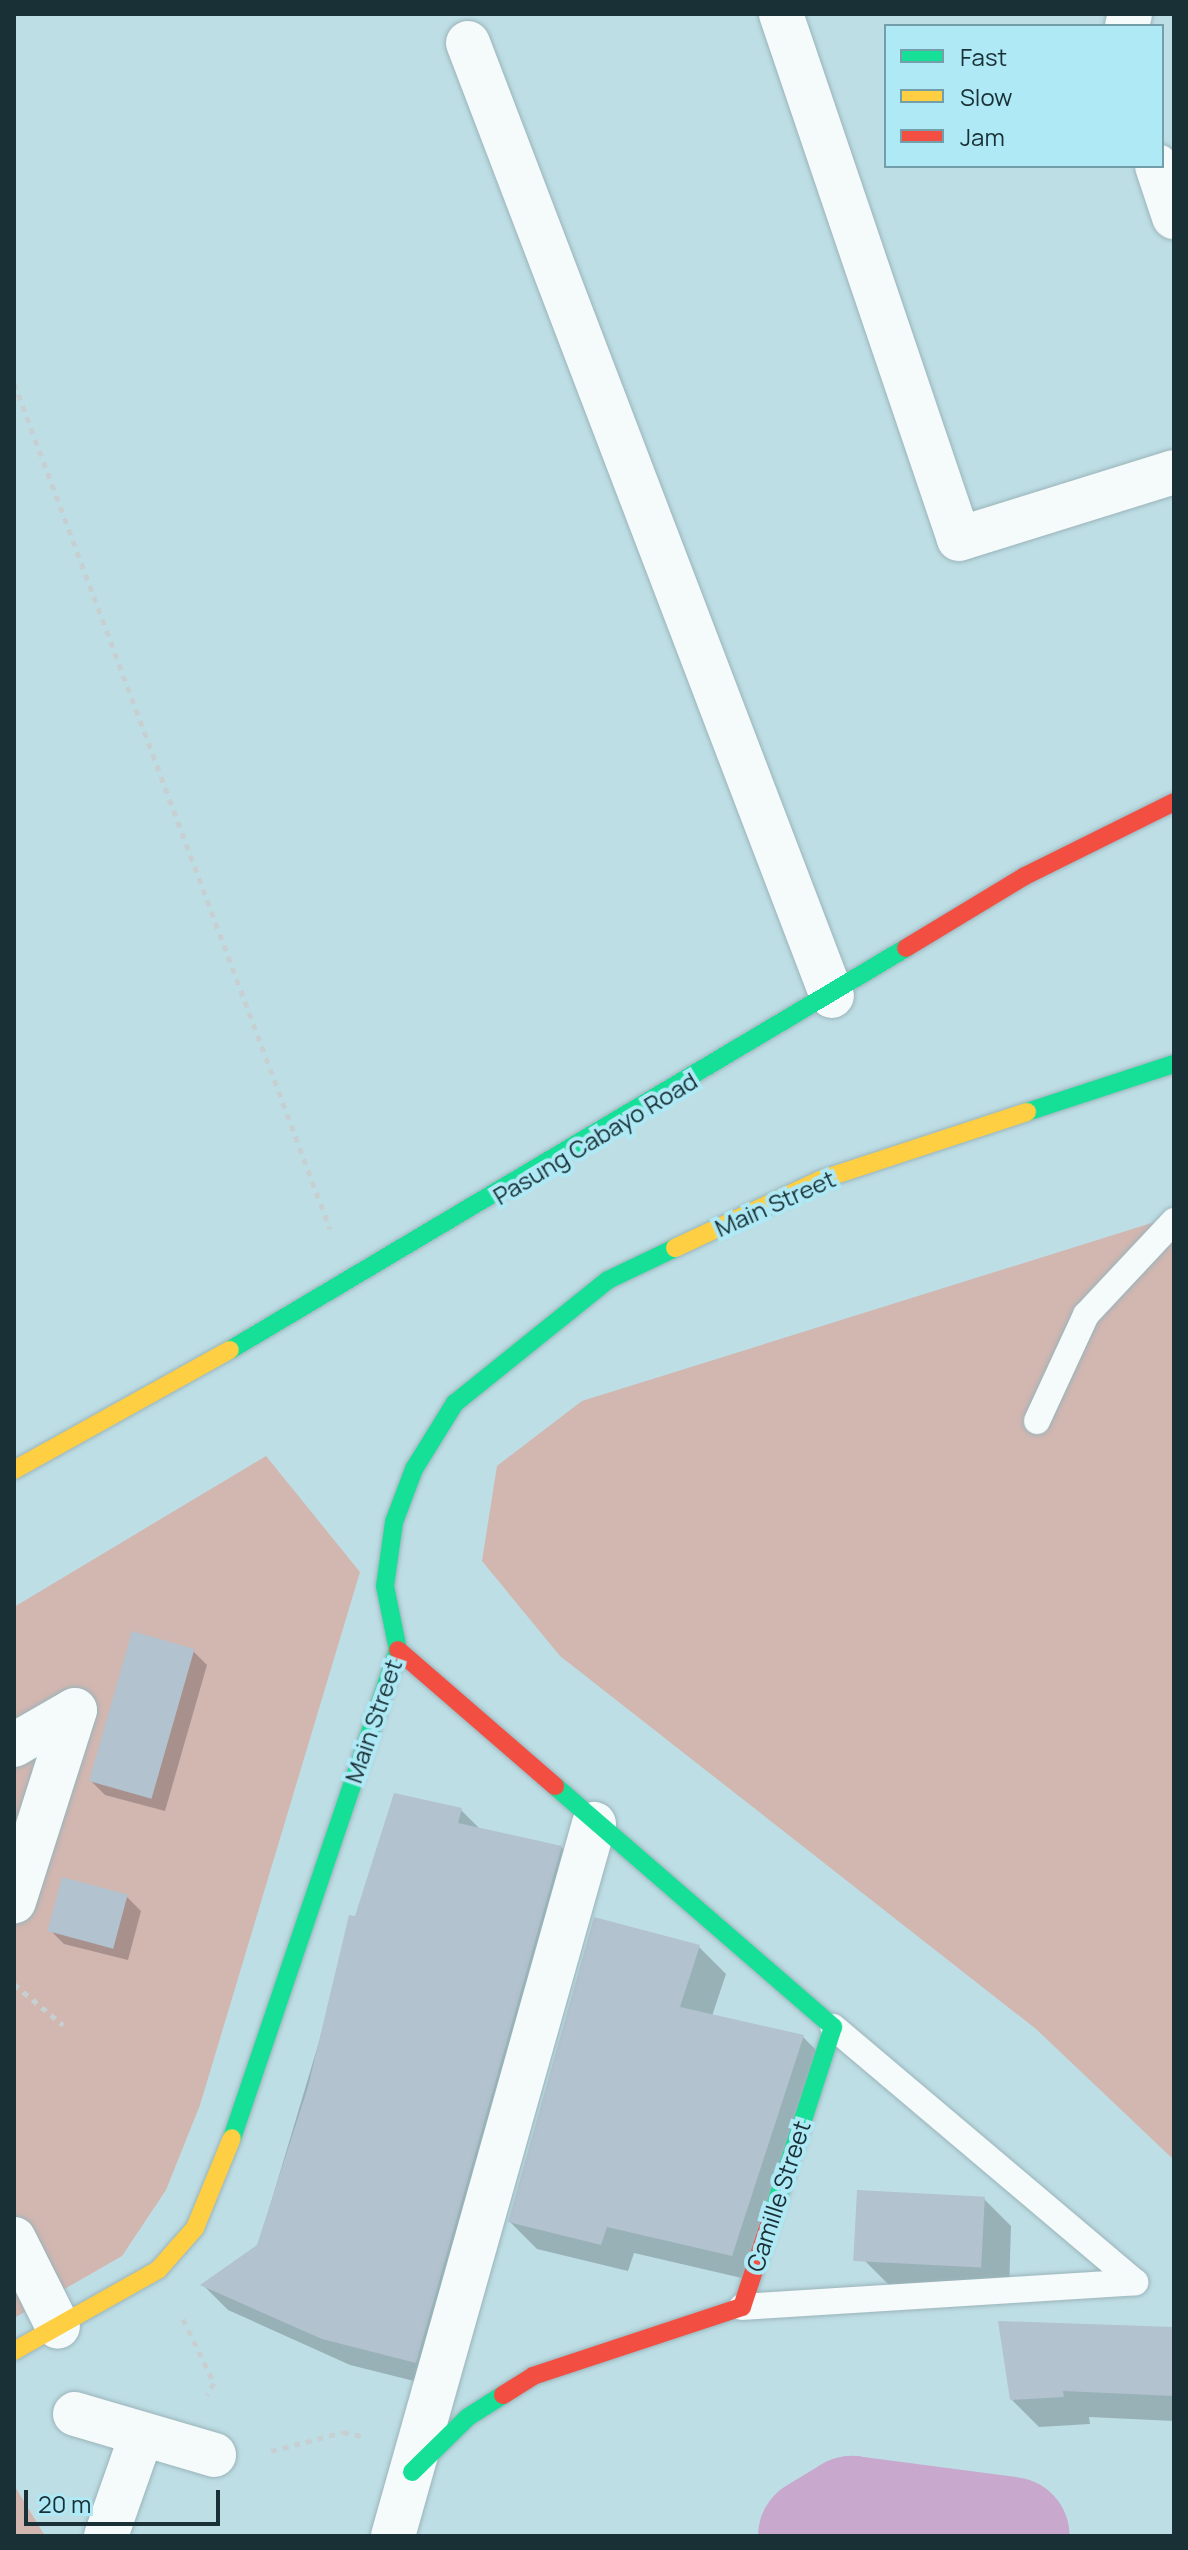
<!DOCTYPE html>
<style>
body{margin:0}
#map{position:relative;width:1188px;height:2550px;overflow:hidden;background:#bedee5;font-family:Manrope,sans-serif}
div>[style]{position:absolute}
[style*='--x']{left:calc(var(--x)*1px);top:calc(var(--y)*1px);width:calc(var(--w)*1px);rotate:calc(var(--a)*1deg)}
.green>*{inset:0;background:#d2b6b0}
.shadow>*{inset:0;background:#0003}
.river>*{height:118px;margin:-59px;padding:0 59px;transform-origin:59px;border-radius:59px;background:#c8a8cd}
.building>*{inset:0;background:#b2c2ce;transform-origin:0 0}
.path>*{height:5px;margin-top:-2.5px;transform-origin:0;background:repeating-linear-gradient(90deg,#c6d0d2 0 6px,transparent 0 12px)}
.roads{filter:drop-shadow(0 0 2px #9ab4ba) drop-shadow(0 0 2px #9ab4ba)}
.lane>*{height:26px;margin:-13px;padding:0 13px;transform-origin:13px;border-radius:13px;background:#f5fafb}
.street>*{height:44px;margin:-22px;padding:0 22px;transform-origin:22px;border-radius:22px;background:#f5fafb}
.fast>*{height:18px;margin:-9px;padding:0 9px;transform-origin:9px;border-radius:9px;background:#16e098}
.slow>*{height:18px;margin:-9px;padding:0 9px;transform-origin:9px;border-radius:9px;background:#ffcf43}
.jam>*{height:18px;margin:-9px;padding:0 9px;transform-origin:9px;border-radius:9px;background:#f24e42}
span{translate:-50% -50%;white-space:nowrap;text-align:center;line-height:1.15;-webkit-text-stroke:8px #aee9f5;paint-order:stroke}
.street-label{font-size:24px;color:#193136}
.frame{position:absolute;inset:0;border:16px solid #193136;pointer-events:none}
.legend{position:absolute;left:884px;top:24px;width:280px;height:144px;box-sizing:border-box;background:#aee9f5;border:2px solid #729fa9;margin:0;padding:10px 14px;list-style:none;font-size:24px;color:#193136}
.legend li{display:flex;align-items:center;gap:16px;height:40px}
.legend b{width:40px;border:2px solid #729fa9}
.scale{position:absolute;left:24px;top:2490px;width:196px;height:36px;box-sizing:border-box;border:4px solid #193136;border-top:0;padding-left:10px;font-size:24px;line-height:28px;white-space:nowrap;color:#193136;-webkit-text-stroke:6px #aee9f5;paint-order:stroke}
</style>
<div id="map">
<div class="green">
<i style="clip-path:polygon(1174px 1216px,1174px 2160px,1036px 2029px,560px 1656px,482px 1561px,497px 1466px,582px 1401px)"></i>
<i style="clip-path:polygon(266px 1456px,360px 1572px,200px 2105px,166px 2190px,122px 2256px,14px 2318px,14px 1607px)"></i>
<i style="clip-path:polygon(14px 2485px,45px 2536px,14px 2536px)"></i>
</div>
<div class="shadow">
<i style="clip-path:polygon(193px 1651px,207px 1665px,165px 1811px,105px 1795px,91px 1781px)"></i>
<i style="clip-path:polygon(461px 1810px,481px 1830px,561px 1847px,587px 1873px,442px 2388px,350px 2365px,228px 2310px,203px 2285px,258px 2246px,356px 1918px)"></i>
<i style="clip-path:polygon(127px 1897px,141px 1911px,128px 1960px,64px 1944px,50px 1930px)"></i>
<i style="clip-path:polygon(699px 1947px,726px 1974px,712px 2016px,803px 2037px,830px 2064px,759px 2282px,634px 2253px,628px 2271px,537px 2249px,510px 2222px)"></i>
<i style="clip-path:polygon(984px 2199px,1011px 2226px,1009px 2292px,891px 2287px,864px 2260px)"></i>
<i style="clip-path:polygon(1174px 2329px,1174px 2421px,1089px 2417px,1090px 2424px,1039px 2427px,1012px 2400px)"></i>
</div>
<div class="river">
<i style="--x:817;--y:2536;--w:41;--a:-31"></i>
<i style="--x:852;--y:2515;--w:160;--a:7.5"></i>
</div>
<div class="building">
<i style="left:132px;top:1631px;width:65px;height:156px;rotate:16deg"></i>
<i style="clip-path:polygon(394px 1793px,462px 1808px,458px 1823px,562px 1846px,416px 2363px,322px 2339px,200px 2285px,257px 2245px,308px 2087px,349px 1915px,355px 1916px)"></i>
<i style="left:62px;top:1877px;width:68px;height:56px;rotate:15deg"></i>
<i style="clip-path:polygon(594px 1917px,700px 1945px,680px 2007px,804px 2035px,732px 2256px,607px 2227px,601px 2245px,508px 2222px)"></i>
<i style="left:857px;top:2190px;width:128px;height:71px;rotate:3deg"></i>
<i style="clip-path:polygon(998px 2321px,1174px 2327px,1174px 2396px,1063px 2391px,1064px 2397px,1010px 2400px)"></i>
</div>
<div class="path">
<i style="--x:14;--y:383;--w:903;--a:69.52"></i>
<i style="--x:14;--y:1984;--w:64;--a:39.9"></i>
<i style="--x:183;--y:2319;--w:71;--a:64.2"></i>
<i style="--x:214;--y:2383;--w:14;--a:120"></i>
<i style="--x:271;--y:2451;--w:74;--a:-14.8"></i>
<i style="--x:343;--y:2432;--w:19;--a:12"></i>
</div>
<div class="roads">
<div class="lane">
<i style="--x:1037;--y:1421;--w:117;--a:-65.2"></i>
<i style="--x:1086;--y:1315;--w:129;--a:-46.9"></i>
<i style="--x:742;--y:2307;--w:394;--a:-3.6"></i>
<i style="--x:1135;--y:2282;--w:395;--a:-139.8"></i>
</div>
<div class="street">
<i style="--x:781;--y:14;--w:554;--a:71.27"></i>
<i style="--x:959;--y:539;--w:225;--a:-17.3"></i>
<i style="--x:1127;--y:26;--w:12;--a:-76"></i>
<i style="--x:468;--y:43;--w:1020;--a:69.1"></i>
<i style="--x:1157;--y:166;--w:54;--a:71.6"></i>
<i style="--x:14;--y:1745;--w:70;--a:-29.8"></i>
<i style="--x:75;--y:1710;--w:201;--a:107.7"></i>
<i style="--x:14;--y:2239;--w:98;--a:63.4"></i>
<i style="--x:75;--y:2414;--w:145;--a:16.4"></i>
<i style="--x:106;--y:2536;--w:108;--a:-70.6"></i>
<i style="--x:393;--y:2536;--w:740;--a:-74.24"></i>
</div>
<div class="fast">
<i style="--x:1027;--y:1112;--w:155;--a:-18.1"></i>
<i style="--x:230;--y:1350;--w:786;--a:-30.74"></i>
<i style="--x:555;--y:1786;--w:368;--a:40.9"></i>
<i style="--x:833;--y:2027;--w:202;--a:107.9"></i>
<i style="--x:232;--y:2138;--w:515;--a:-71.21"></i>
<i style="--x:398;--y:1650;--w:65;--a:-101.5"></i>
<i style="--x:385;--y:1586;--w:65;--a:-82"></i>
<i style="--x:394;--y:1522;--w:57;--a:-69.3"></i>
<i style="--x:414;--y:1469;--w:78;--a:-58.2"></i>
<i style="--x:455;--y:1403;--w:196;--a:-38.8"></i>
<i style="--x:608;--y:1280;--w:74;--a:-25.5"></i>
<i style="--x:412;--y:2472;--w:78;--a:-44.5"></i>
<i style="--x:468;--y:2417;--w:41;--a:-32.2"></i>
</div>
<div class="slow">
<i style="--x:675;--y:1248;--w:160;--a:-25.1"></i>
<i style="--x:820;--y:1180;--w:218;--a:-18.2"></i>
<i style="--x:14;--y:1470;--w:247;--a:-29.1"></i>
<i style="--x:14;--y:2351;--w:165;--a:-29.4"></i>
<i style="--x:158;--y:2270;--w:56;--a:-48.6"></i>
<i style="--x:195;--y:2228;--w:97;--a:-67.7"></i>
</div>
<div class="jam">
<i style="--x:906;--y:948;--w:139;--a:-31.2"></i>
<i style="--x:1025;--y:876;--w:166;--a:-26.4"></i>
<i style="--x:398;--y:1650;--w:208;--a:40.9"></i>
<i style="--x:503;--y:2395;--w:36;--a:-32"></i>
<i style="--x:533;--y:2376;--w:220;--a:-18.3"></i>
<i style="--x:742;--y:2307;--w:93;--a:-71.8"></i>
</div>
</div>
<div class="street-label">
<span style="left:595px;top:1138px;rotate:-31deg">Pasung Cabayo Road</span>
<span style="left:775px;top:1203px;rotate:-24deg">Main Street</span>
<span style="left:373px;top:1721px;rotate:-71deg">Main Street</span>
<span style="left:778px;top:2196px;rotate:-72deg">Camille Street</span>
</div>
<div class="frame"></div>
<ul class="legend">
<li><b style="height:10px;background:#16e098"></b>Fast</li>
<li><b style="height:10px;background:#ffcf43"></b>Slow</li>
<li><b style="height:10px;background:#f24e42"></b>Jam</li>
</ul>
<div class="scale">20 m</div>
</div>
